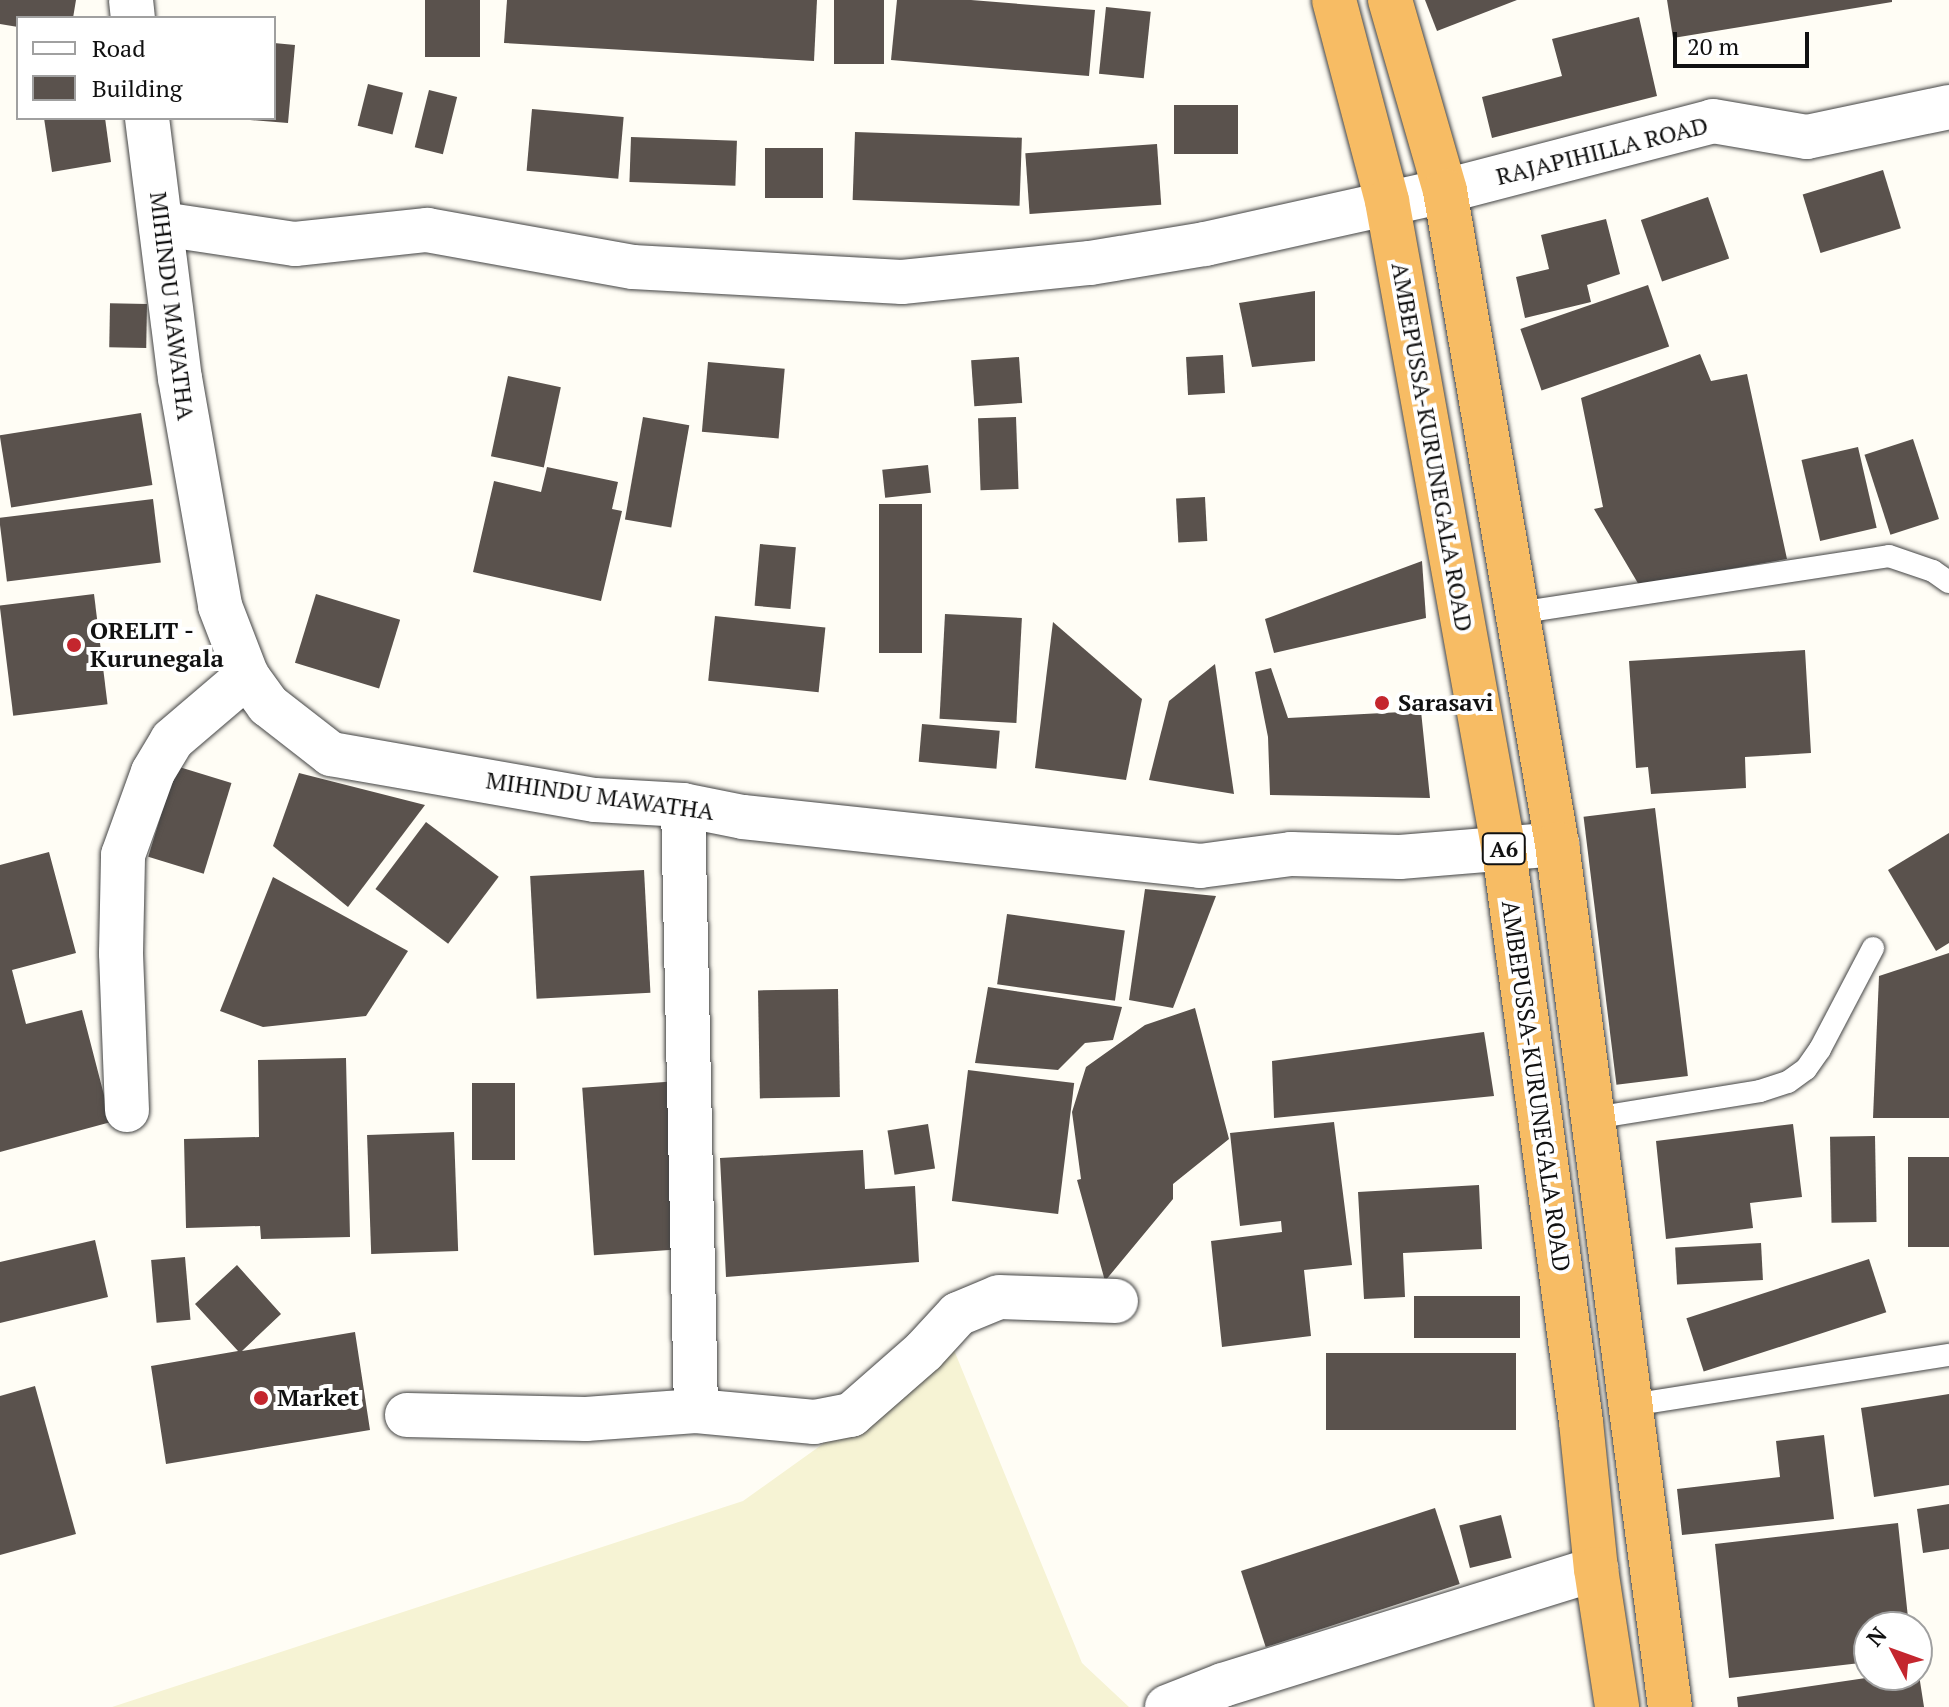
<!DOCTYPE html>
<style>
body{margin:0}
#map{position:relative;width:1949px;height:1707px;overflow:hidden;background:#fffdf5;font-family:"PT Serif",serif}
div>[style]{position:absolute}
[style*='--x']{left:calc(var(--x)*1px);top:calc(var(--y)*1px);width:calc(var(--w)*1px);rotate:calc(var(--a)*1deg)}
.farmland>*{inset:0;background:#f6f3d4}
.building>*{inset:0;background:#5a524d;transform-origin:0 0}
.roads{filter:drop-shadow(0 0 2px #444) drop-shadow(0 0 2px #444)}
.service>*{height:22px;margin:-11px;padding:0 11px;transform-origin:11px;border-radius:11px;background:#fff}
.minor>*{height:44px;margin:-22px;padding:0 22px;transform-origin:22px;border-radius:22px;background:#fff}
.tertiary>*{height:44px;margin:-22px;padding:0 22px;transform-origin:22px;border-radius:22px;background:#fff}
.trunk>*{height:44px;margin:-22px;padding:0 22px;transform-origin:22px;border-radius:22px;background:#f7bc64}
.dots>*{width:22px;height:22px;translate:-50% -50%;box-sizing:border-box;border:4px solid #fff;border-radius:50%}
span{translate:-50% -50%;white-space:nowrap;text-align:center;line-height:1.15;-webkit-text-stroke:8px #fff;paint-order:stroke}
.shield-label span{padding:2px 6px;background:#fff;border:2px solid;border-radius:6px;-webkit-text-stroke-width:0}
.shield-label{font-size:22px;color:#111;font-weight:700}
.street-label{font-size:24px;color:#111}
.poi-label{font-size:24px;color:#111;font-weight:700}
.left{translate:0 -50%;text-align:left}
.legend{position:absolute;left:16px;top:16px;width:260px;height:104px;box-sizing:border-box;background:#fff;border:2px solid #a0a0a0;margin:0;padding:10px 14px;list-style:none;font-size:24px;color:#111}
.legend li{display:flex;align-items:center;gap:16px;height:40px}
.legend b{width:40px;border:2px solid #a0a0a0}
.north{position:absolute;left:1853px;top:1611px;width:80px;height:80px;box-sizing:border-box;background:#fff;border:2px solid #a0a0a0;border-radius:50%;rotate:311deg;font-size:22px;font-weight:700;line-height:32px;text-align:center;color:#111}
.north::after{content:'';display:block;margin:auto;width:28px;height:36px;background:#c4262e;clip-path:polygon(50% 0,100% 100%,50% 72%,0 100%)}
.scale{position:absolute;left:1673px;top:32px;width:136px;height:36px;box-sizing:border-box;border:4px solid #111;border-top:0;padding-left:10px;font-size:24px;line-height:28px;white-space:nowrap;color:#111;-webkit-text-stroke:6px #fff;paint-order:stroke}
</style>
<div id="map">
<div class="farmland">
<i style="clip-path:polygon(954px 1350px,1082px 1663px,1129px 1707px,112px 1707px,743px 1501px)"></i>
</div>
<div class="building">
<i style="clip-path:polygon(0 0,76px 0,73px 18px,18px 18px,18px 27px,0 24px)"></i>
<i style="left:425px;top:0;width:55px;height:57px"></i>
<i style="clip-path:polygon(507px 0,817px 0,814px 61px,504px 43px)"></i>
<i style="left:834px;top:0;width:50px;height:64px"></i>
<i style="clip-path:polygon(897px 0,971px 0,1095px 10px,1089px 76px,891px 60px)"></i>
<i style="clip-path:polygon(1425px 0,1517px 0,1437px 31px)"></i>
<i style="clip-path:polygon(1667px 0,1892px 0,1892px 2px,1673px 38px)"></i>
<i style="left:1106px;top:7px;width:45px;height:67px;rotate:6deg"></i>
<i style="clip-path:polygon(1639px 17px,1657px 96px,1492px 138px,1482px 97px,1562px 76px,1552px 39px)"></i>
<i style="clip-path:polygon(274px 43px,295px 45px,288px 123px,250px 120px,274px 118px)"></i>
<i style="left:368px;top:84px;width:36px;height:43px;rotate:14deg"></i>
<i style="left:429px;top:90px;width:29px;height:59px;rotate:14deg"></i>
<i style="left:1238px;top:105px;width:49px;height:64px;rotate:90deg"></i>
<i style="left:532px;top:109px;width:92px;height:62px;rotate:5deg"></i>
<i style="clip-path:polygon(44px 118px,105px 118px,111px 162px,52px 172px)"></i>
<i style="left:855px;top:132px;width:167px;height:68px;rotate:2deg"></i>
<i style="left:631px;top:137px;width:106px;height:45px;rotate:2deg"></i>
<i style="left:1157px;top:144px;width:61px;height:132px;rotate:86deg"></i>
<i style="left:765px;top:148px;width:58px;height:50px"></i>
<i style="left:1883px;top:170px;width:61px;height:84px;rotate:73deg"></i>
<i style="left:1708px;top:197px;width:65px;height:71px;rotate:71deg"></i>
<i style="clip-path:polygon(1606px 219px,1620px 274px,1587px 285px,1591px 302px,1525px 318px,1516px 277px,1549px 269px,1541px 235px)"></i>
<i style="left:1648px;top:285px;width:65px;height:135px;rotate:71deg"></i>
<i style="clip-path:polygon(1315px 291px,1315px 361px,1252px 367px,1239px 303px)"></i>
<i style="left:147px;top:304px;width:44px;height:37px;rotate:91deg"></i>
<i style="clip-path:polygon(1700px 354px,1711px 381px,1747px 374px,1787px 559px,1639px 585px,1594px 509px,1603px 507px,1581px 398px)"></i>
<i style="left:1223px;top:355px;width:38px;height:37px;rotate:87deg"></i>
<i style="left:1019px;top:357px;width:46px;height:48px;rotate:86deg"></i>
<i style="left:708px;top:362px;width:77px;height:70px;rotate:5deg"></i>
<i style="left:508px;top:376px;width:54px;height:82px;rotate:12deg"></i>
<i style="left:141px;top:413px;width:73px;height:143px;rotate:81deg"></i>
<i style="left:643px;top:417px;width:47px;height:104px;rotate:10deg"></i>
<i style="left:1016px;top:417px;width:72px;height:38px;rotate:88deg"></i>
<i style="left:1913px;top:439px;width:84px;height:51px;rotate:72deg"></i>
<i style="left:1858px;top:447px;width:83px;height:58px;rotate:77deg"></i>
<i style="left:928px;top:465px;width:28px;height:46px;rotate:84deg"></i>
<i style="clip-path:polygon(547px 467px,618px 482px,612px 509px,622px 511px,601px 601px,473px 572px,494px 481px,541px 492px)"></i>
<i style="left:1205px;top:497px;width:44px;height:29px;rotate:87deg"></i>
<i style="left:153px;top:499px;width:64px;height:155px;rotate:83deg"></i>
<i style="left:879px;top:504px;width:43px;height:149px"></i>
<i style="left:760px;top:544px;width:36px;height:62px;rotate:5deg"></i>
<i style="clip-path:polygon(1422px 561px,1426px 618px,1274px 653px,1265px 619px)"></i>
<i style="left:94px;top:594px;width:111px;height:95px;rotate:83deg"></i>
<i style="left:316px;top:594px;width:88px;height:72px;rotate:17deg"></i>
<i style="left:945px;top:614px;width:77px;height:105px;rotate:3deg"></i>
<i style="left:715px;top:616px;width:111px;height:65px;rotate:6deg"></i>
<i style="clip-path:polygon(1053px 622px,1142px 699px,1126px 780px,1035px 768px)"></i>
<i style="clip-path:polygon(1805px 650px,1811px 753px,1745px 757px,1746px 788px,1651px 794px,1648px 767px,1636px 768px,1629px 661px)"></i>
<i style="clip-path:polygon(1215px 664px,1234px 794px,1149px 780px,1169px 701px)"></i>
<i style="clip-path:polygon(1271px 668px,1288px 718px,1421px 711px,1430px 798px,1270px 795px,1268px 737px,1255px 672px)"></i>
<i style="left:922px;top:724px;width:78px;height:38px;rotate:5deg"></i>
<i style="left:176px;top:766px;width:58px;height:95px;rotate:17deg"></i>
<i style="clip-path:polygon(299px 773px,425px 805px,348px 907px,273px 846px)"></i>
<i style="left:1655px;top:808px;width:270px;height:72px;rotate:83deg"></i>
<i style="left:426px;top:822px;width:91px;height:84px;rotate:37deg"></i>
<i style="clip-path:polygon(1949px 833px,1949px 943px,1936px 951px,1888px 870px)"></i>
<i style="clip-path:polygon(49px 852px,76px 953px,12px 970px,26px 1024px,82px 1010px,111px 1122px,0 1152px,0 865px)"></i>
<i style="left:644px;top:870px;width:123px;height:114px;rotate:87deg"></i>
<i style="clip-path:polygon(273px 877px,408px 951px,366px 1016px,263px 1027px,220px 1011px)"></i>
<i style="clip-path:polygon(1145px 889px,1216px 896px,1173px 1008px,1129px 1000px)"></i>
<i style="left:1007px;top:914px;width:119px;height:71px;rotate:8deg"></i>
<i style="clip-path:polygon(1949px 953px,1949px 1118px,1873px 1118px,1879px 976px)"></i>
<i style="clip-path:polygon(988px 987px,1122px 1007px,1113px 1040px,1085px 1043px,1058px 1070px,975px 1063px)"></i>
<i style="left:838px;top:989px;width:108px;height:80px;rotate:89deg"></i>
<i style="clip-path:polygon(1195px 1008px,1229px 1139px,1173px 1184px,1173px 1199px,1105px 1281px,1077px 1180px,1081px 1179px,1072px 1112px,1086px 1067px,1145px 1025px)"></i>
<i style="clip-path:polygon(1484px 1032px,1494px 1096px,1274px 1118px,1272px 1061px)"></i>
<i style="clip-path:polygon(346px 1058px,350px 1237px,261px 1239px,260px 1226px,186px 1228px,184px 1139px,259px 1137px,258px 1060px)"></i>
<i style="left:968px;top:1070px;width:107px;height:132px;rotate:7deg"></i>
<i style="left:679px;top:1081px;width:168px;height:97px;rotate:86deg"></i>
<i style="left:472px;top:1083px;width:43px;height:77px"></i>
<i style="clip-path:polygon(1334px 1122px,1352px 1265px,1304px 1270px,1311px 1336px,1222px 1347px,1211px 1241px,1282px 1232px,1281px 1221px,1240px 1226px,1230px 1133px)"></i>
<i style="left:928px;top:1124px;width:45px;height:41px;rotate:81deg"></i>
<i style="clip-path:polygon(1793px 1124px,1802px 1197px,1750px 1203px,1753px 1228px,1666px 1239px,1656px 1141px)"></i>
<i style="left:454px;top:1132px;width:119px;height:87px;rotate:88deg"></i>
<i style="left:1875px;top:1136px;width:86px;height:45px;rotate:89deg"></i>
<i style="clip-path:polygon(863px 1150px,865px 1189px,915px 1186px,919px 1262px,726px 1277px,720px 1158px)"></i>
<i style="left:1949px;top:1157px;width:90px;height:41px;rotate:90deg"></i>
<i style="clip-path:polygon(1479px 1185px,1482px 1249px,1403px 1253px,1405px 1297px,1364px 1299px,1358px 1192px)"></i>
<i style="clip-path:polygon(95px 1240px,108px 1297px,0 1323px,0 1262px)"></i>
<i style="left:1761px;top:1243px;width:37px;height:86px;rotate:87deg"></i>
<i style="left:185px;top:1257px;width:63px;height:34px;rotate:85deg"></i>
<i style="left:1869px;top:1259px;width:56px;height:192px;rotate:72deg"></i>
<i style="clip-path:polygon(237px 1265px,281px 1314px,242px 1351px,355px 1332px,370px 1430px,166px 1464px,151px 1366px,238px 1351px,195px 1304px)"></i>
<i style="left:1414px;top:1296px;width:106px;height:42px"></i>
<i style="left:1326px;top:1353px;width:190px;height:77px"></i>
<i style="clip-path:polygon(35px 1386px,76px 1534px,0 1555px,0 1396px)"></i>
<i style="clip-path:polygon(1949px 1394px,1949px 1485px,1874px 1497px,1861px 1408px)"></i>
<i style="clip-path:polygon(1824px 1435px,1834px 1519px,1682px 1535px,1677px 1489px,1780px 1477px,1776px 1441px)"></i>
<i style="clip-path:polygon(1949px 1504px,1949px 1549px,1923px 1553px,1917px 1509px)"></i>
<i style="left:1435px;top:1508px;width:80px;height:204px;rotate:72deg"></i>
<i style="left:1501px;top:1515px;width:44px;height:43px;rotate:76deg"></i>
<i style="clip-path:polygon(1898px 1523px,1909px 1627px,1869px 1627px,1869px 1662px,1729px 1678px,1715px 1544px)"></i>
<i style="clip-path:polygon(1886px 1675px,1919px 1675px,1924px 1707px,1738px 1707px,1737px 1697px)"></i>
</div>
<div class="roads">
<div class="service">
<i style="--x:1517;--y:613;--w:376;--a:-8.7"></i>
<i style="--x:1889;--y:556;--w:46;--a:18.8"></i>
<i style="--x:1933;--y:571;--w:19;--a:35"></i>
<i style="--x:1594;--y:1118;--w:168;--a:-9.2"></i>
<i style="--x:1760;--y:1091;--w:29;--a:-18"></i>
<i style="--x:1788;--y:1082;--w:22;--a:-36"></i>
<i style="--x:1806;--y:1069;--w:24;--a:-55"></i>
<i style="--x:1820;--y:1049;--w:114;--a:-62.3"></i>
<i style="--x:1632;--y:1405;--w:321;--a:-9"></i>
</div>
<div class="minor">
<i style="--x:683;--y:805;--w:606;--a:88.77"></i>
<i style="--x:127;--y:1110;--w:157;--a:-92.2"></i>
<i style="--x:121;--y:953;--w:98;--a:-88.8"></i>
<i style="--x:123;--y:855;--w:88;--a:-70.1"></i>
<i style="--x:153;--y:772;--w:37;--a:-59"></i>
<i style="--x:172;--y:740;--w:99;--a:-40.5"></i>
<i style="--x:407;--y:1415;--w:179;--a:1.3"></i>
<i style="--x:586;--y:1419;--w:110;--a:-4.2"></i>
<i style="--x:696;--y:1411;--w:119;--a:5.3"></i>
<i style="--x:814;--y:1422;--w:38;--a:-11"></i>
<i style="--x:851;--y:1415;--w:97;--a:-41.2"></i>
<i style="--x:924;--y:1351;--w:50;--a:-47.4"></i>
<i style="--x:958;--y:1314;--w:44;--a:-22.5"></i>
<i style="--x:999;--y:1297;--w:117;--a:2"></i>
<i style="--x:1167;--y:1707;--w:60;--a:-21.4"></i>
<i style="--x:1223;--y:1685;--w:391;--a:-17.3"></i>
</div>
<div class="tertiary">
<i style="--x:131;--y:0;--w:18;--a:84"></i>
<i style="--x:147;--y:118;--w:262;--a:82.8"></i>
<i style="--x:180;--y:378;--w:231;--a:80"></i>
<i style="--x:220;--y:606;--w:75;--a:68.9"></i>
<i style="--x:247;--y:676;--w:36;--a:54"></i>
<i style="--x:268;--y:705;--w:80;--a:37.9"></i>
<i style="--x:331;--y:754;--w:268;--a:9.9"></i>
<i style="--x:595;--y:800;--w:88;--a:3.3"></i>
<i style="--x:683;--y:805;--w:61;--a:11.3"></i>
<i style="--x:743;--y:817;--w:460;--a:6.1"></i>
<i style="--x:1200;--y:866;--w:92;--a:-7.5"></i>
<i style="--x:1291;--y:854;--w:109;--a:1.6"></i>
<i style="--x:1400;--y:857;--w:158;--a:-4.7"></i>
<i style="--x:162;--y:224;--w:134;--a:8.6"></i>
<i style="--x:295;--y:244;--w:133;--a:-6.1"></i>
<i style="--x:427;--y:230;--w:209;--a:10.2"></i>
<i style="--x:633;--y:267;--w:269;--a:3.2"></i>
<i style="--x:902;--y:282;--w:189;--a:-5.8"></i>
<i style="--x:1090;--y:263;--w:117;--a:-9.4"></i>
<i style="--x:1205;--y:244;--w:246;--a:-12.5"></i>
<i style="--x:1445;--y:191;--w:277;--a:-14.6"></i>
<i style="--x:1713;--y:121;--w:95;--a:9.7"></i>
<i style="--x:1807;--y:137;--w:145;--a:-11.9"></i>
</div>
<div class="trunk">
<i style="--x:1334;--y:0;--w:208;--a:75.2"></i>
<i style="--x:1387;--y:201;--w:660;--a:79.8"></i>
<i style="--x:1504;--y:851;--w:576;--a:82.32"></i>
<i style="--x:1581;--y:1422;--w:148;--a:84.2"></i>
<i style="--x:1596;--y:1569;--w:140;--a:81.3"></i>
<i style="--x:1390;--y:0;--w:199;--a:73.9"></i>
<i style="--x:1445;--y:191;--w:663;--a:80.27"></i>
<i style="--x:1557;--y:844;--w:870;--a:82.54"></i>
</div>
</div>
<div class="dots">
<i style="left:74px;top:645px;background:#c4262e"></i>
<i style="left:1382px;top:703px;background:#c4262e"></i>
<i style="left:261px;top:1398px;background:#c4262e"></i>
</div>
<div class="shield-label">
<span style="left:1504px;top:849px">A6</span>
</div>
<div class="street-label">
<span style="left:1602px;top:151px;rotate:-14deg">RAJAPIHILLA ROAD</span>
<span style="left:172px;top:306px;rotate:83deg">MIHINDU MAWATHA</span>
<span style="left:1432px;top:447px;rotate:80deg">AMBEPUSSA-KURUNEGALA ROAD</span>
<span style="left:600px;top:796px;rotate:8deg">MIHINDU MAWATHA</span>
<span style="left:1536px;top:1086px;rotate:82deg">AMBEPUSSA-KURUNEGALA ROAD</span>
</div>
<div class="poi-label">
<span class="left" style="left:90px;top:645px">ORELIT -<br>Kurunegala</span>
<span class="left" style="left:1398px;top:703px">Sarasavi</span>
<span class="left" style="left:277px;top:1398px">Market</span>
</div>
<ul class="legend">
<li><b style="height:10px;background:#fff"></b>Road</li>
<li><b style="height:22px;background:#5a524d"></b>Building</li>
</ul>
<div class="north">N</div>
<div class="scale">20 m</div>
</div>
